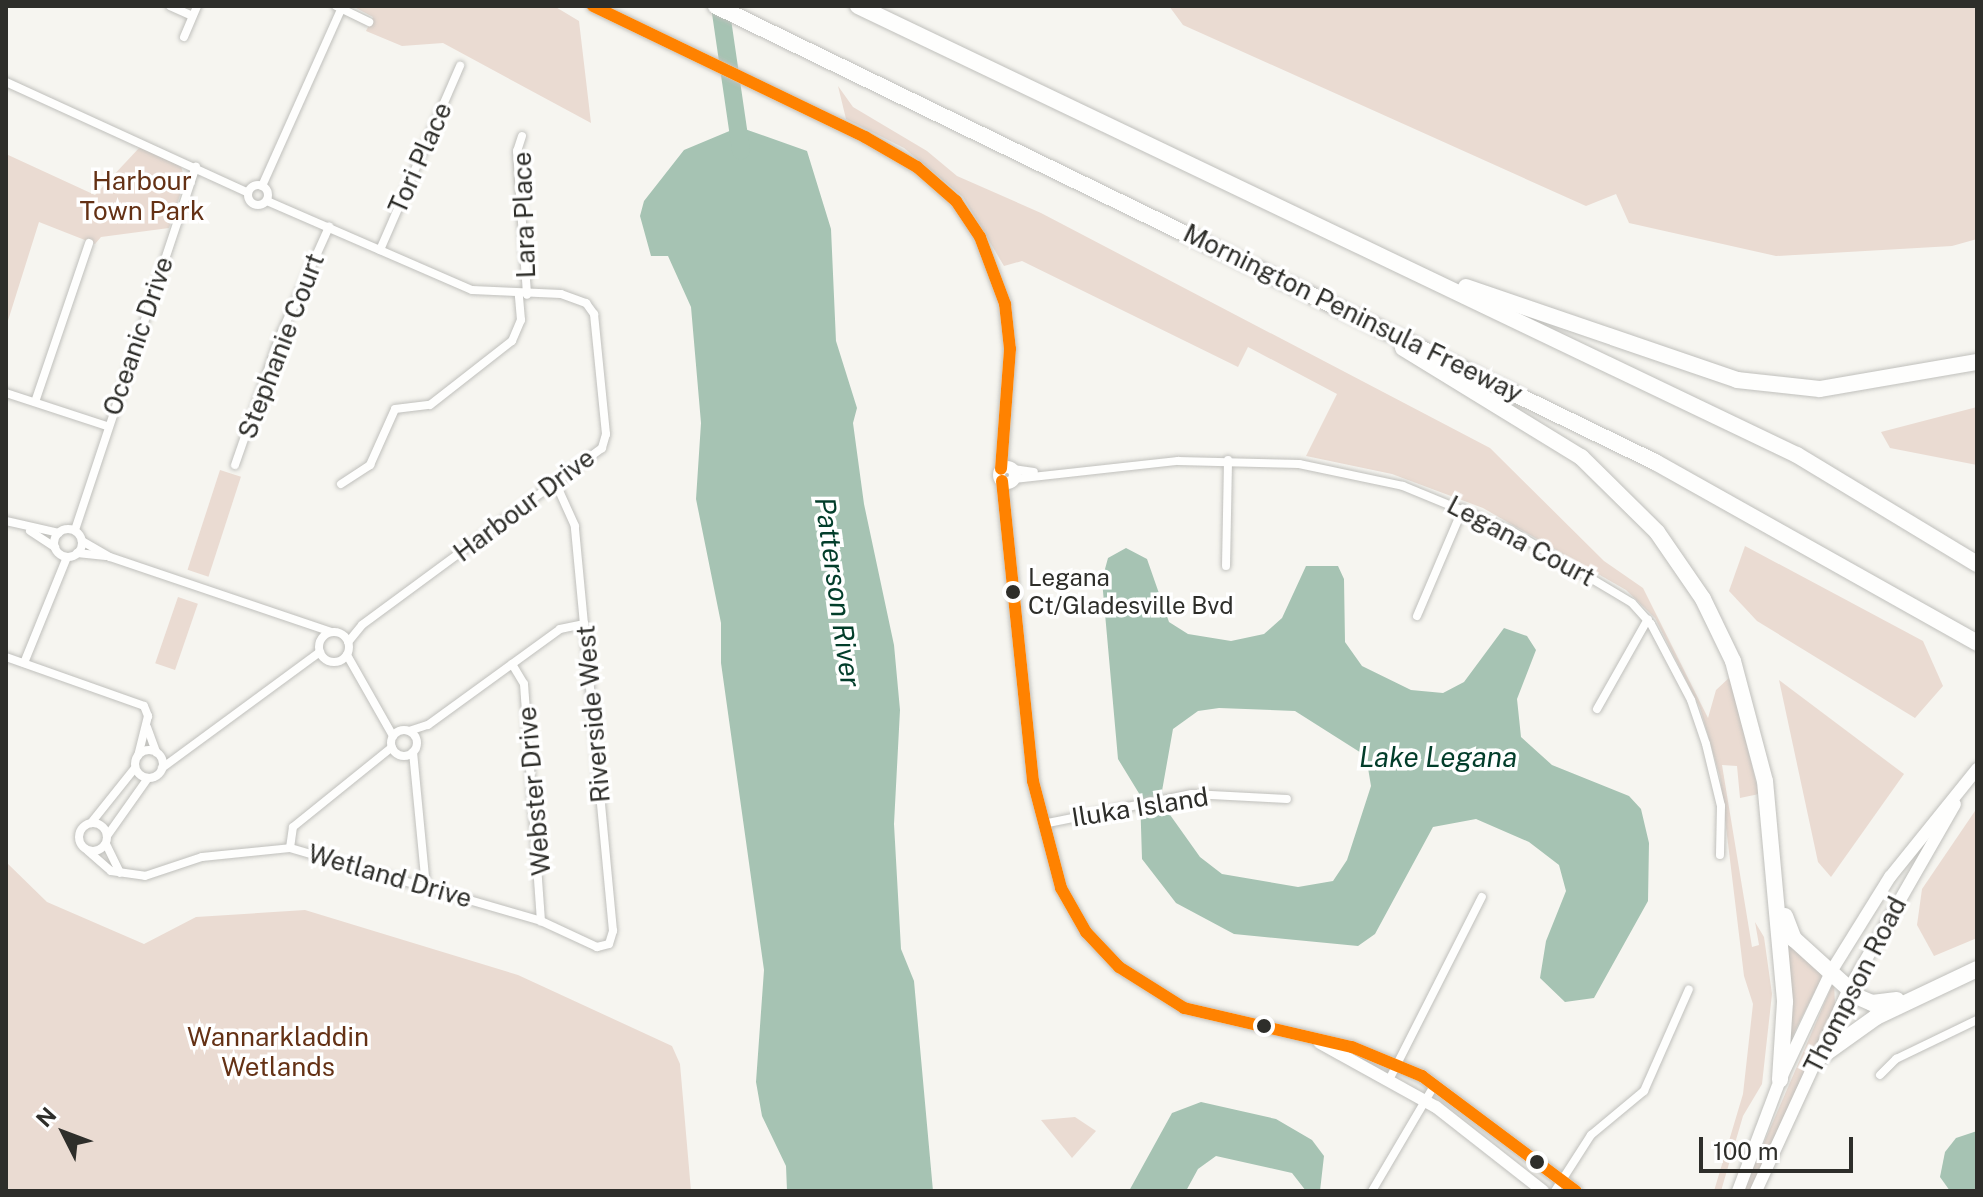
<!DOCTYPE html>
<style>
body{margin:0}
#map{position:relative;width:1983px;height:1197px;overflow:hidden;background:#f6f5f0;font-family:"Public Sans",sans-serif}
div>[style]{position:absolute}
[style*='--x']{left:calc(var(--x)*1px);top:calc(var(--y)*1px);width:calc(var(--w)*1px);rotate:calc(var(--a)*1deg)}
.green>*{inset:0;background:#eadbd2;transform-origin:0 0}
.water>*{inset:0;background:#a6c3b3}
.river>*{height:18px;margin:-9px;padding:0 9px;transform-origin:9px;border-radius:9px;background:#a6c3b3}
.roads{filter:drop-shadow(0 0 2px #c0c0bc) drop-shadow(0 0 2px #c0c0bc)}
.minor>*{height:8px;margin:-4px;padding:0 4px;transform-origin:4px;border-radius:4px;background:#fefefd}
.minor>.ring{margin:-4px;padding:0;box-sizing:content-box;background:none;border:8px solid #fefefd;border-radius:50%}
.secondary>*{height:12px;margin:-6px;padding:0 6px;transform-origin:6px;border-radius:6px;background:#fefefd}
.secondary>.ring{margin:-6px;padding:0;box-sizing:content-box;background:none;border:12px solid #fefefd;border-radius:50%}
.primary>*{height:12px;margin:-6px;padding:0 6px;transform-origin:6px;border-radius:6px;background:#fefefd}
.motorway>*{height:16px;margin:-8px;padding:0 8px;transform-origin:8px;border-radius:8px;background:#fefefd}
.bus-1>*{height:12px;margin:-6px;padding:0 6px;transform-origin:6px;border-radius:6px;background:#ff8200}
.dots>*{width:22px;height:22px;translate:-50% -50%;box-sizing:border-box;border:4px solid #fff;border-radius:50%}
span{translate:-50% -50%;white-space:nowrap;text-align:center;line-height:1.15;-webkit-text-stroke:7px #fff;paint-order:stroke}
.bus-label{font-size:24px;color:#2e2e2a}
.left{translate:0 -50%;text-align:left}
.street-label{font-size:26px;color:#2e2e2a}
.park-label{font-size:26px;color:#643115}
.water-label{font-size:28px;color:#023d2a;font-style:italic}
.frame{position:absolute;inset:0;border:8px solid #2e2e2a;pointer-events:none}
.north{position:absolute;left:24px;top:1093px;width:80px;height:80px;-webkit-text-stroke:6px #fff;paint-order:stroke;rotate:312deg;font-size:22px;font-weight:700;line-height:32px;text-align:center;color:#2e2e2a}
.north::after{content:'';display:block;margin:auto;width:28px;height:36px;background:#2e2e2a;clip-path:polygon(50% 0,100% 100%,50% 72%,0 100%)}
.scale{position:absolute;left:1699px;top:1137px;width:154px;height:36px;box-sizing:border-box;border:4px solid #2e2e2a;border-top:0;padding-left:10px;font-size:24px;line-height:28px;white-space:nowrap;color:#2e2e2a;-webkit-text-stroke:6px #fff;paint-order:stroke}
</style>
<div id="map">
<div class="green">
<i style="clip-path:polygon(554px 6px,579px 21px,591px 123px,443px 43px,402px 46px,366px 31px,373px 17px,356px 8px)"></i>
<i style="clip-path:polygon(1169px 6px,1977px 6px,1977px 239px,1952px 246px,1776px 256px,1629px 223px,1616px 194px,1586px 206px,1183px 25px)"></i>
<i style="clip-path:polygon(838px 86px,853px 107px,927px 151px,957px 176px,1041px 213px,1490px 448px,1604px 561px,1643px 588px,1708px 718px,1716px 690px,1730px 677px,1759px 794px,1740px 798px,1737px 766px,1722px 765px,1752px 947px,1759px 945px,1755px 922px,1764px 937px,1772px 994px,1762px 1084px,1743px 1116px,1721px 1191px,1714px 1191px,1743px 1094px,1753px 1004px,1744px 976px,1720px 777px,1700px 708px,1655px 618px,1626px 590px,1483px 508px,1392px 474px,1306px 456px,1337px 394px,1248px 347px,1238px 367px,1022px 261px,1004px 266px,963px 197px,904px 148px,846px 119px)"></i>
<i style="clip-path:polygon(140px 147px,181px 166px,185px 180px,169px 228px,101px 237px,95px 244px,39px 222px,6px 327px,6px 154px,95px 195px)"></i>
<i style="clip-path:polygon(1977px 407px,1977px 465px,1890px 448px,1881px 432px)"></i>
<i style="left:220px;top:470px;width:22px;height:105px;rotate:18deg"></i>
<i style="clip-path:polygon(1745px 546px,1923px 641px,1943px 686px,1915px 718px,1757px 621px,1729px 591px)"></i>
<i style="left:178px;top:597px;width:21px;height:70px;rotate:19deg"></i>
<i style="clip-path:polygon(1779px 680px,1904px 774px,1831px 877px,1818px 862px)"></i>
<i style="clip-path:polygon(1977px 808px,1977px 938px,1934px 956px,1917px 925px,1922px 889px)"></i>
<i style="clip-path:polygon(6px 862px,47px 902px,144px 944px,196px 917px,305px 910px,518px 975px,672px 1046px,680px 1064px,691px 1191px,6px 1191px)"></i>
<i style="clip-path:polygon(1784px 927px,1805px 960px,1824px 973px,1791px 1039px)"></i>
<i style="clip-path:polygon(1834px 981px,1835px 1005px,1750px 1191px,1743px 1191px)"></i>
<i style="clip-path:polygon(1075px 1117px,1096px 1131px,1072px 1158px,1041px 1120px)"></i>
</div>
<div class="water">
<i style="clip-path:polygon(739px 127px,807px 151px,831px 229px,836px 341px,857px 408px,853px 423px,864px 504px,894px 645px,900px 710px,894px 824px,901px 949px,914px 981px,933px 1191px,787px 1191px,786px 1166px,762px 1116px,756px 1082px,764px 970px,721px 663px,721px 623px,696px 499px,701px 423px,691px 307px,668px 256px,651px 256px,640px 216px,644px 201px,684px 150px)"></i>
<i style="clip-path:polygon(evenodd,1126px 548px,1147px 559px,1169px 622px,1188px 634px,1231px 641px,1264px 634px,1282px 618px,1306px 566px,1338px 566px,1344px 579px,1345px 642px,1362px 666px,1411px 690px,1443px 693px,1464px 682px,1504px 628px,1527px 636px,1536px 650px,1517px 699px,1521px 737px,1552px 765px,1629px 796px,1641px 809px,1649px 843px,1648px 901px,1594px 998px,1565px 1002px,1540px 978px,1546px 941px,1566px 891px,1559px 865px,1529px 842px,1476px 819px,1433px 827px,1375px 934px,1358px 946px,1234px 934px,1176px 903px,1142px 859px,1140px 795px,1118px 759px,1102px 580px,1108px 558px,1126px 548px,1219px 708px,1295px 711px,1366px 756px,1371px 786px,1347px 860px,1333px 881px,1298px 887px,1222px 874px,1200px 857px,1168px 812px,1162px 791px,1173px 729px,1198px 711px,1219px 708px)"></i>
<i style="clip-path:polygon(1201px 1102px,1276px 1119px,1312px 1140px,1324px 1156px,1320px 1191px,1306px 1191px,1292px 1173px,1216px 1156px,1198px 1169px,1186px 1191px,1129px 1191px,1172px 1113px)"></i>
<i style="clip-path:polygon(1977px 1131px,1977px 1191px,1950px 1191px,1940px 1177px,1945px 1152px,1956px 1138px)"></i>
</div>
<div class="river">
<i style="--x:720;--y:6;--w:146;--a:81.7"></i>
</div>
<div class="roads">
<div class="minor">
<i style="--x:170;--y:6;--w:24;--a:24"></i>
<i style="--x:336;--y:6;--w:37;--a:26"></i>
<i style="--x:184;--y:37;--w:34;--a:-67"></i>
<i style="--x:6;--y:82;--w:266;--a:24.6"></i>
<i style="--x:522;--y:136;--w:16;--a:108"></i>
<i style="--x:517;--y:151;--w:144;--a:86"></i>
<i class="ring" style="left:248px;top:185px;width:12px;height:12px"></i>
<i style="--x:262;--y:186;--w:194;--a:-65.9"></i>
<i style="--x:267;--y:201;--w:223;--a:23.5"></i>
<i style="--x:472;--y:290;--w:89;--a:2.6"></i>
<i style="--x:561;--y:294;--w:27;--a:20"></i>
<i style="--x:586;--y:303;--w:14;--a:54"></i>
<i style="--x:594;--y:314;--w:121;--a:84.3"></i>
<i style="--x:606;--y:434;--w:15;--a:106"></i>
<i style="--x:602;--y:448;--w:298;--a:143.6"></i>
<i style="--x:362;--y:625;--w:22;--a:129"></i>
<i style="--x:380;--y:250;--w:201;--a:-66.5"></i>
<i style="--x:6;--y:393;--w:106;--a:18.1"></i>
<i style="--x:35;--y:402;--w:168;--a:-71.2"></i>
<i style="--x:235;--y:465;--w:137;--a:-70.8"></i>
<i style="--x:280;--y:336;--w:120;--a:-65.8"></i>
<i style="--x:1013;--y:469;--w:21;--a:8"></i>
<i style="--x:1014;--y:479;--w:165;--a:-6.3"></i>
<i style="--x:1178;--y:461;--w:121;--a:1.4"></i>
<i style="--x:1299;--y:464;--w:106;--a:11.9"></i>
<i style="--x:1403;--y:486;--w:116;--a:22.4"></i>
<i style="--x:1510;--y:530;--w:142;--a:30.9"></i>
<i style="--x:1632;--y:603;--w:28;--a:48"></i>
<i style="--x:1651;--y:624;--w:86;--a:62.2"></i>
<i style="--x:1691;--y:700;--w:46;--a:71.2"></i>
<i style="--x:1706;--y:744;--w:64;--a:76.4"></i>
<i style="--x:1721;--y:806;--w:49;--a:91.2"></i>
<i style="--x:341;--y:484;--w:35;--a:-33"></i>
<i style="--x:370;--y:465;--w:61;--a:-65.9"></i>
<i style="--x:395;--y:409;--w:35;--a:-7"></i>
<i style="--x:430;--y:405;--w:104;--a:-38"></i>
<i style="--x:512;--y:341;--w:23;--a:-67"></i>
<i style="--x:521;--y:320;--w:24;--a:-95"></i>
<i style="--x:6;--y:521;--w:54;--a:12.8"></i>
<i class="ring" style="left:54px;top:529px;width:20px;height:20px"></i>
<i style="--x:75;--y:530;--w:383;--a:-71.6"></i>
<i style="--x:30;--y:531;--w:30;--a:33"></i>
<i style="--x:82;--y:541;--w:32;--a:30"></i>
<i style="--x:110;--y:557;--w:233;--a:18.7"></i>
<i style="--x:77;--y:553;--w:29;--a:6"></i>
<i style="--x:1226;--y:566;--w:106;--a:-88.9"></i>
<i style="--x:1417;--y:616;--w:117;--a:-66.9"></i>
<i class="ring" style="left:319px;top:632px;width:22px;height:22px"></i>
<i style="--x:347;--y:655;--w:93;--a:60.4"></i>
<i style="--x:6;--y:657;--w:146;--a:19.5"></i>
<i style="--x:144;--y:706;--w:11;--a:68"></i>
<i style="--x:148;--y:716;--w:41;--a:104"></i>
<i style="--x:24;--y:663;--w:114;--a:-67.9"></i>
<i style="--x:512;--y:664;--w:23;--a:59"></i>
<i style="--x:524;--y:684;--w:238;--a:85.9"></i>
<i style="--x:1597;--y:709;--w:103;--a:-60.5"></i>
<i style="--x:147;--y:727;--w:27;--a:70"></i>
<i class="ring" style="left:391px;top:730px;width:18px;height:18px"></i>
<i style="--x:409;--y:731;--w:20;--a:-18"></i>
<i style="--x:428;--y:725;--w:163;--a:-36"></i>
<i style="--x:560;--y:629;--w:25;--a:-12"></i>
<i class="ring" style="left:135px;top:750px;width:20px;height:20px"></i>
<i style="--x:413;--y:752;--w:136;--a:84.5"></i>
<i style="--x:162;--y:768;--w:196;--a:-36.3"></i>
<i class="ring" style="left:79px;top:823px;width:20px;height:20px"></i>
<i style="--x:91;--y:823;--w:70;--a:-51.3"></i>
<i style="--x:1043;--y:824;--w:152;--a:-11.4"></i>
<i style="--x:1192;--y:794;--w:95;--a:3"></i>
<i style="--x:107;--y:836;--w:71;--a:-54.7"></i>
<i style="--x:106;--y:844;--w:32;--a:64"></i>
<i style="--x:290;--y:848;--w:21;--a:-82"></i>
<i style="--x:293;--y:827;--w:127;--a:-38.9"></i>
<i style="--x:88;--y:851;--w:30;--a:41"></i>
<i style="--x:111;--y:871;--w:34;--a:8"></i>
<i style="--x:145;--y:876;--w:60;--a:-18.4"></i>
<i style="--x:202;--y:857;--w:88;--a:-5.8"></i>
<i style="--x:290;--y:848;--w:261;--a:16.2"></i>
<i style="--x:541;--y:921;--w:62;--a:24.9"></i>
<i style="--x:597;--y:947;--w:12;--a:-14"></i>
<i style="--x:609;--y:944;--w:14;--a:-73"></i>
<i style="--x:613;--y:931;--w:407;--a:-95.4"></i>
<i style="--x:575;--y:526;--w:46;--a:-114.3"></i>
<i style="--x:1880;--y:1075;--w:23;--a:-45"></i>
<i style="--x:1896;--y:1059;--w:90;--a:-25.7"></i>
<i style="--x:1390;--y:1078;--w:203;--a:-63.1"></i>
<i style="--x:1372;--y:1191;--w:124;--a:-59.5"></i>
<i style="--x:1555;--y:1191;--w:67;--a:-57.3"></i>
<i style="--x:1591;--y:1135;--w:69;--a:-39.7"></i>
<i style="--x:1644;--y:1091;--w:111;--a:-66.2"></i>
</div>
<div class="secondary">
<i style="--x:593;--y:6;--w:302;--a:25.7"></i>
<i style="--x:865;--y:137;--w:60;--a:30"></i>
<i style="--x:917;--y:167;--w:52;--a:41.1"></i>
<i style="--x:956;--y:201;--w:43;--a:56.3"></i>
<i style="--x:980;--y:237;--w:72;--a:69.5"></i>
<i style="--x:1005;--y:304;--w:45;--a:83.7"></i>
<i style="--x:1010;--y:349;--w:120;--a:94.3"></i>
<i class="ring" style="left:999px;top:467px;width:4px;height:4px"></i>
<i style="--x:1002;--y:481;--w:302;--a:84.1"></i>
<i style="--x:1033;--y:781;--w:111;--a:75.3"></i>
<i style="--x:1061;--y:888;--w:51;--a:60.4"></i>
<i style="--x:1086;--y:932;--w:48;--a:46.7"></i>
<i style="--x:1119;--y:967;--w:77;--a:32.2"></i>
<i style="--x:1184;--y:1008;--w:172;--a:13.1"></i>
<i style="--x:1352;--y:1047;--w:76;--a:22.5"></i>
<i style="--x:1422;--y:1076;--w:192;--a:36.8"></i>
<i style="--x:1320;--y:1043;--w:132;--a:28.9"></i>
<i style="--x:1436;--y:1107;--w:136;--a:38.1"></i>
</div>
<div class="primary">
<i style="--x:1738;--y:1191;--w:119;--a:-69.3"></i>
<i style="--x:1780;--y:1080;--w:122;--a:-64.7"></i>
<i style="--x:1832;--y:970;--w:110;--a:-58.1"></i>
<i style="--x:1890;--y:877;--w:139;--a:-51.1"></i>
<i style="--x:1756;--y:1191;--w:222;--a:-65.3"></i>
<i style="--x:1849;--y:989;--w:213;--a:-60.2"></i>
</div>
<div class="motorway">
<i style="--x:716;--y:6;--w:1044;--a:25.9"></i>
<i style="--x:1655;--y:462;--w:369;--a:29.3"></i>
<i style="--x:858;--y:6;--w:1041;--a:25.56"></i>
<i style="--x:1797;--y:455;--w:210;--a:31.2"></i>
<i style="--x:1466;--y:287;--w:287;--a:18.9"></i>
<i style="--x:1737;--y:380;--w:83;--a:6.2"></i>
<i style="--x:1820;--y:389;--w:159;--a:-9.8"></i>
<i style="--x:1403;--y:348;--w:209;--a:31.5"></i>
<i style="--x:1581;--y:457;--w:107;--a:44.6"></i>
<i style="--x:1657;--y:532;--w:81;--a:55.5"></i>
<i style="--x:1703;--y:599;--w:69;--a:64.2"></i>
<i style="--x:1733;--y:661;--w:124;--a:75.1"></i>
<i style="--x:1765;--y:781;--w:222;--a:84.8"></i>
<i style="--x:1785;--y:1002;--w:78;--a:93.7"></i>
<i style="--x:1785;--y:916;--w:25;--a:69"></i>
<i style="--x:1794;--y:939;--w:86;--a:42.2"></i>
<i style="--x:1858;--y:997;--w:15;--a:23"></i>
<i style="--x:1872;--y:1003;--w:25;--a:-7"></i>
<i style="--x:1816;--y:1060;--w:74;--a:-35.6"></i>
<i style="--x:1876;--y:1017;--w:112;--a:-25.4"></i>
</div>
</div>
<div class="bus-1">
<i style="--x:593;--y:6;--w:302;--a:25.7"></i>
<i style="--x:865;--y:137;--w:60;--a:30"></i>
<i style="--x:917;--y:167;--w:52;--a:41.1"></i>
<i style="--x:956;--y:201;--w:43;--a:56.3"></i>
<i style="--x:980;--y:237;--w:72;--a:69.5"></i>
<i style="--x:1005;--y:304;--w:45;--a:83.7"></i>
<i style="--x:1010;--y:349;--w:120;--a:94.3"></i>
<i style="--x:1002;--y:481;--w:302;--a:84.1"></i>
<i style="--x:1033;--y:781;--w:111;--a:75.3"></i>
<i style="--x:1061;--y:888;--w:51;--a:60.4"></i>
<i style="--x:1086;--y:932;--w:48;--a:46.7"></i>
<i style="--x:1119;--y:967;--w:77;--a:32.2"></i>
<i style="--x:1184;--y:1008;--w:172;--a:13.1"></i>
<i style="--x:1352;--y:1047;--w:76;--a:22.5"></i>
<i style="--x:1422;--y:1076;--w:192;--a:36.8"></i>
</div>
<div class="dots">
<i style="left:1013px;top:592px;background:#2e2e2a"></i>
<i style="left:1264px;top:1026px;background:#2e2e2a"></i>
<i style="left:1537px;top:1162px;background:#2e2e2a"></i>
</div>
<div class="bus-label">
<span class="left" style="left:1028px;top:592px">Legana<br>Ct/Gladesville Bvd</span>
</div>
<div class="street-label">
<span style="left:420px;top:158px;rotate:-66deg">Tori Place</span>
<span style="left:524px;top:215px;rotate:-92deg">Lara Place</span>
<span style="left:1353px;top:313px;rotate:26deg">Mornington Peninsula Freeway</span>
<span style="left:138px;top:336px;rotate:-71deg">Oceanic Drive</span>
<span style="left:281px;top:346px;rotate:-69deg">Stephanie Court</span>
<span style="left:524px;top:505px;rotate:-37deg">Harbour Drive</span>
<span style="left:1521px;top:541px;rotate:28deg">Legana Court</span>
<span style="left:593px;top:714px;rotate:-95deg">Riverside West</span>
<span style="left:534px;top:791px;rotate:-95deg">Webster Drive</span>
<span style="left:1140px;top:807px;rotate:-9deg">Iluka Island</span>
<span style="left:390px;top:876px;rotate:16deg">Wetland Drive</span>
<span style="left:1855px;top:985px;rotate:-63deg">Thompson Road</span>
</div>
<div class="park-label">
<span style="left:142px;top:196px">Harbour<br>Town Park</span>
<span style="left:278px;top:1052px">Wannarkladdin<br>Wetlands</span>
</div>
<div class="water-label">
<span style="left:838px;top:592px;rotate:82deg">Patterson River</span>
<span style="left:1438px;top:757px">Lake Legana</span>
</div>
<div class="frame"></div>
<div class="north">N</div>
<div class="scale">100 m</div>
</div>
